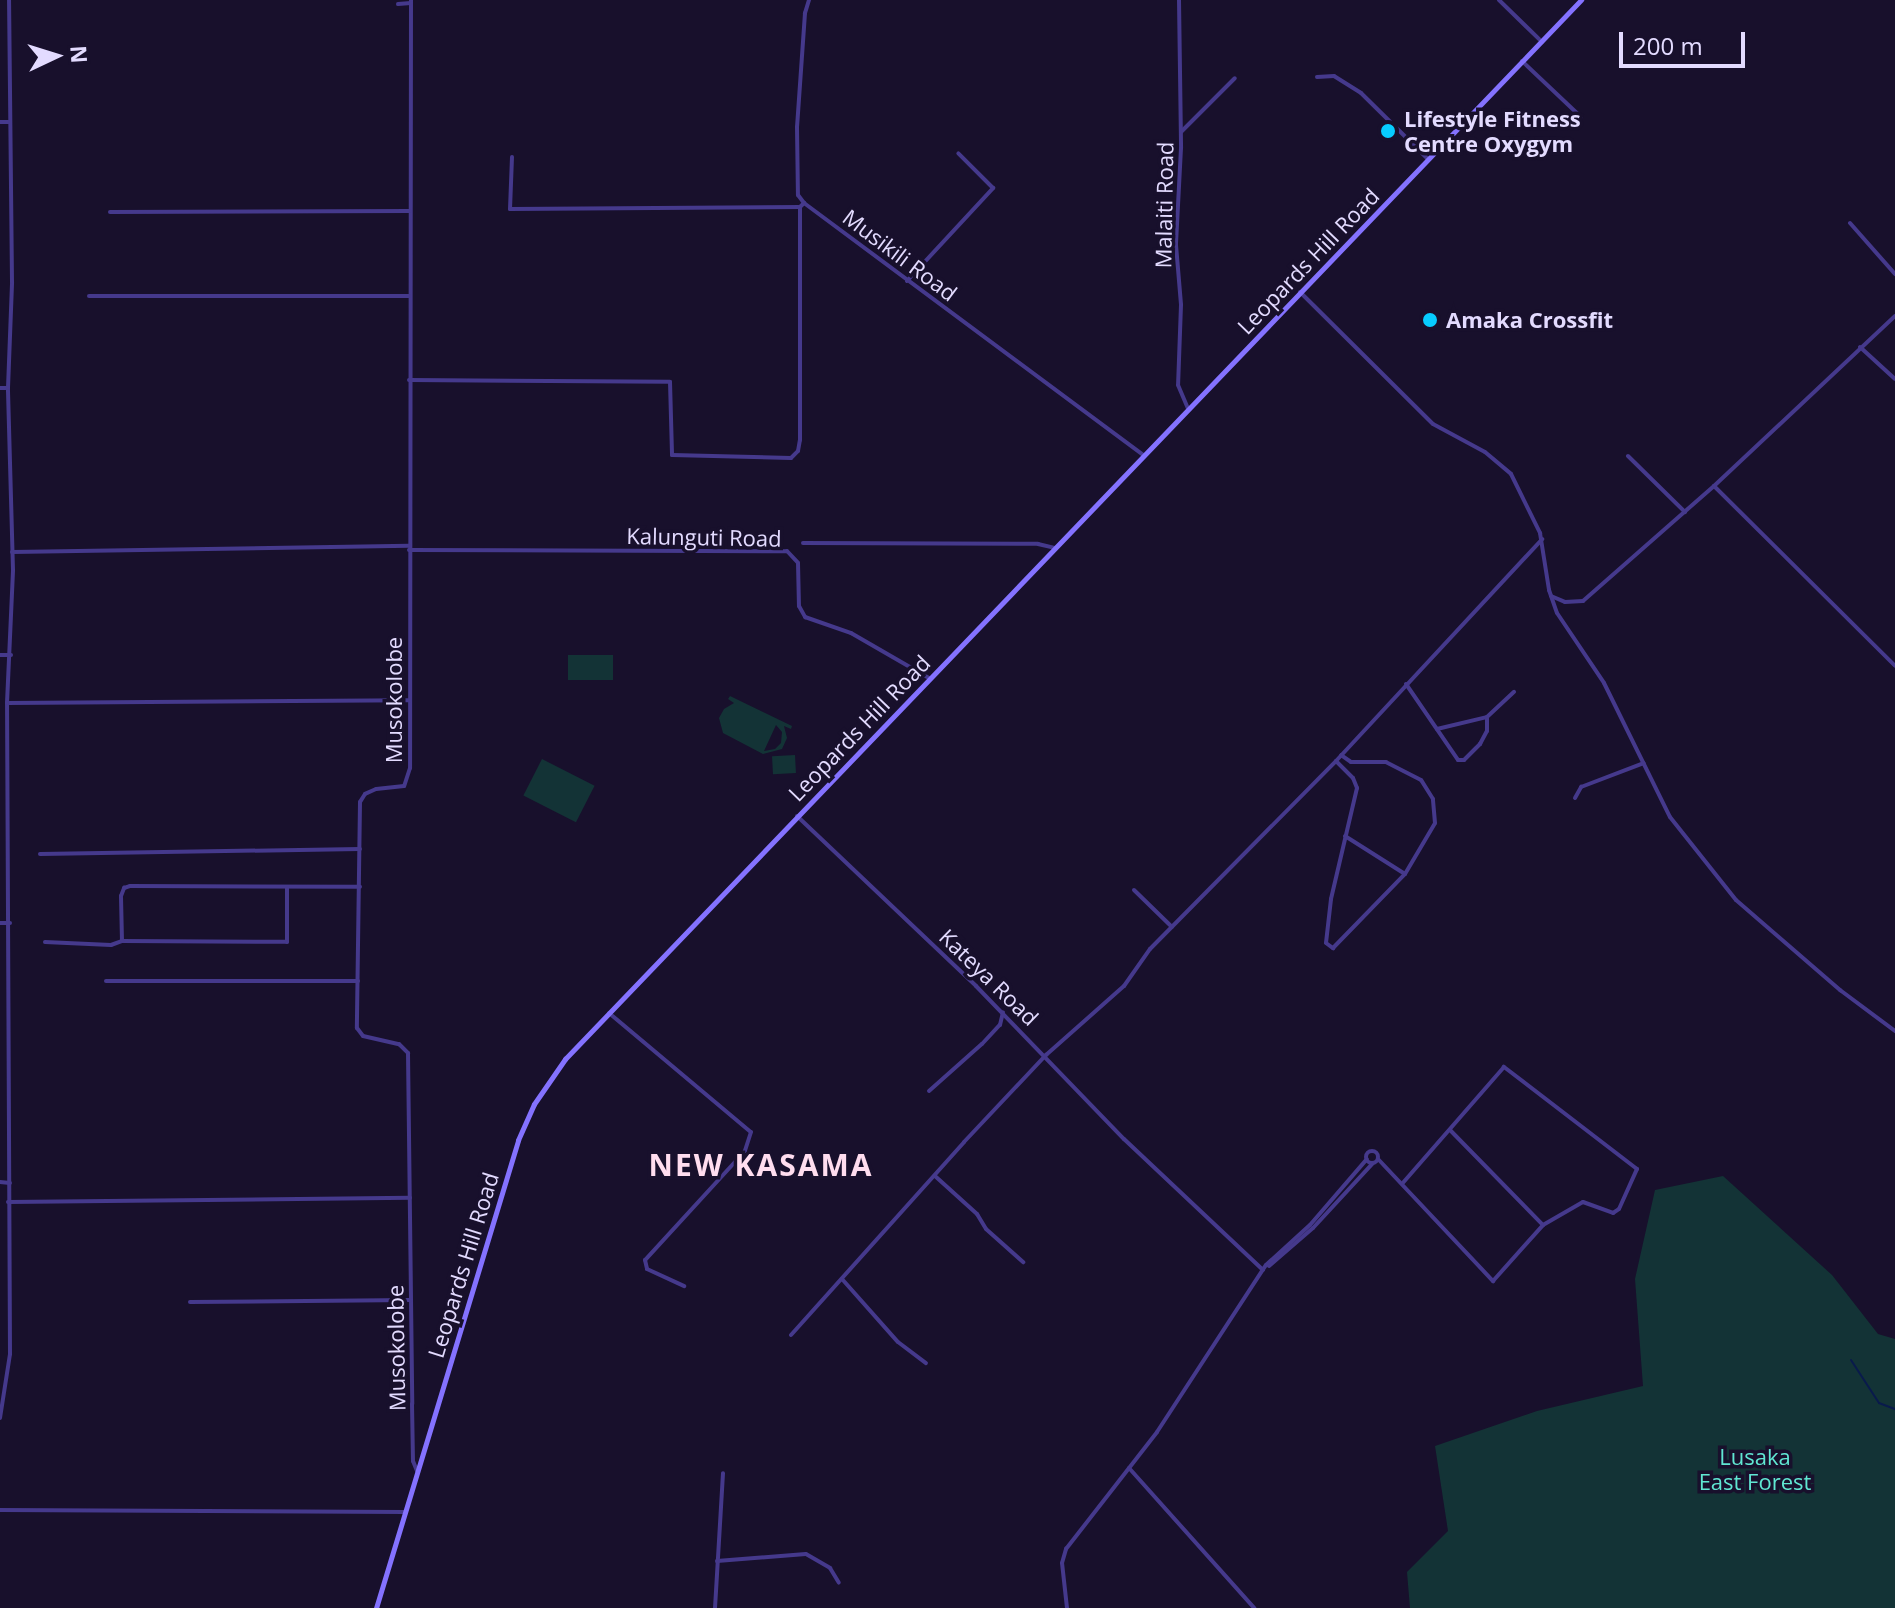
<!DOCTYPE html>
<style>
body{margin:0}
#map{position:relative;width:1895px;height:1608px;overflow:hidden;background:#18102c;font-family:"Open Sans",sans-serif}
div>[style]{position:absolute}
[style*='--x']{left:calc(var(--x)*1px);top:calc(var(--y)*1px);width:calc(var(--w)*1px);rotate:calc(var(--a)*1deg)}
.green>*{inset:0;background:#133336;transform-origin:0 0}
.stream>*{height:2px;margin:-1px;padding:0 1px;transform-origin:1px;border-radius:1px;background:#091a4c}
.minor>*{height:4px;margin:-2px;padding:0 2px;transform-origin:2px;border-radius:2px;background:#45398c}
.minor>.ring{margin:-2px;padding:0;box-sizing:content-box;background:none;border:4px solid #45398c;border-radius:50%}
.secondary>*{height:5px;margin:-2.5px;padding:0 2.5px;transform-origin:2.5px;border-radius:2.5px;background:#8472ff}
.dots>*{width:22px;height:22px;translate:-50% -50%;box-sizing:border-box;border:4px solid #18102c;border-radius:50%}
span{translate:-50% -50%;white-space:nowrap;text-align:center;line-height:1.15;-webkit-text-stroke:7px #18102c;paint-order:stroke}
.poi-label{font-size:22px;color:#e3dbff;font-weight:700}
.left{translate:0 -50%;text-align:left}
.street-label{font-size:22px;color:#e3dbff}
.park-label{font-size:22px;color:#60e6d2}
.district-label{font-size:30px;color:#ffddef;font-weight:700;letter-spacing:2px}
.north{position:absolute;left:16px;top:16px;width:80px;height:80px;-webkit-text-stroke:6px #18102c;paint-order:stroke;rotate:86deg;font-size:22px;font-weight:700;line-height:32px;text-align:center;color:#e3dbff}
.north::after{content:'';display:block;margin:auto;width:28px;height:36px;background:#e3dbff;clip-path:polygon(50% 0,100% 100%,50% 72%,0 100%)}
.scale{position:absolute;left:1619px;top:32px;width:126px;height:36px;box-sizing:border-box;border:4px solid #e3dbff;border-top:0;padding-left:10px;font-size:24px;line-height:28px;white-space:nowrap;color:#e3dbff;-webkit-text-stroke:6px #18102c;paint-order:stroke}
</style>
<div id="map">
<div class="green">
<i style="left:613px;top:655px;width:25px;height:45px;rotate:90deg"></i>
<i style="clip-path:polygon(evenodd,730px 696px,792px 726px,791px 729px,784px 726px,787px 738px,782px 749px,763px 754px,723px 733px,719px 718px,724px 709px,734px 703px,728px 699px,730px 696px,776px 725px,782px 732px,781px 743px,775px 749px,764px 751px,776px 725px)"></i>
<i style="left:795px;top:755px;width:18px;height:23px;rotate:87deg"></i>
<i style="left:542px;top:759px;width:59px;height:41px;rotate:27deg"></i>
<i style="clip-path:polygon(1723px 1176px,1832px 1275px,1878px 1334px,1895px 1339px,1895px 1608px,1410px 1608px,1407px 1572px,1448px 1531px,1435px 1446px,1537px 1411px,1643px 1386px,1635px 1279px,1655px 1190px)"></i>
</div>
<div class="stream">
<i style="--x:1851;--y:1360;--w:51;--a:56.9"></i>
<i style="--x:1879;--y:1403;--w:17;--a:21"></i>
</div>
<div class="minor">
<i style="--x:411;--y:0;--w:768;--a:90.07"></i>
<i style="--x:410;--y:768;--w:19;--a:108"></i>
<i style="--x:404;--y:786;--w:28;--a:174"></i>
<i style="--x:376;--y:789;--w:12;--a:156"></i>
<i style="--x:365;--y:794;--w:9;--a:122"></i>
<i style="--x:360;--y:802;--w:226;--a:90.8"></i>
<i style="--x:357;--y:1028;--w:10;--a:53"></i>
<i style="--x:363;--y:1036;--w:37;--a:13"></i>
<i style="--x:399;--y:1044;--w:13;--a:45"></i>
<i style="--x:408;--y:1053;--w:351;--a:89.3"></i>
<i style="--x:412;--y:1404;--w:57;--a:89"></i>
<i style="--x:413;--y:1461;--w:11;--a:68"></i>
<i style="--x:809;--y:0;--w:14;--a:107"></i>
<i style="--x:805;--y:13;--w:114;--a:94"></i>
<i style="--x:797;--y:127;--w:68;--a:89.2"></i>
<i style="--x:798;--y:195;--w:10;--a:53"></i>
<i style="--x:804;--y:203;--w:422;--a:36.6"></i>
<i style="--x:1179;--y:0;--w:148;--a:89.2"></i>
<i style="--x:1181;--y:148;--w:97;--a:93"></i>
<i style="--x:1176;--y:245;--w:60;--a:85.2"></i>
<i style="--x:1181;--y:305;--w:80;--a:92.1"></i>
<i style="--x:1178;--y:385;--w:25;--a:67"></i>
<i style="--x:1499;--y:0;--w:60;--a:44.3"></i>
<i style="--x:398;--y:4;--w:13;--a:-4"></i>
<i style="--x:1522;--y:61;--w:81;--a:43.5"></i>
<i style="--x:1317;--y:77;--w:17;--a:-3"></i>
<i style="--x:1334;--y:76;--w:32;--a:32"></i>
<i style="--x:1361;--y:93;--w:95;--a:44.6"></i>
<i style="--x:0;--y:122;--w:9;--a:0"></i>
<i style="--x:1181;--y:132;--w:76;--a:-45"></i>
<i style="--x:512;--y:157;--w:52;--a:92.2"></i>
<i style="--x:510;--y:209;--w:290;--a:-0.4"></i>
<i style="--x:110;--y:212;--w:300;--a:-0.2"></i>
<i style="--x:1850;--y:223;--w:68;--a:48.6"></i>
<i style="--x:907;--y:281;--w:127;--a:-47.2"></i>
<i style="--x:993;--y:188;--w:49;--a:-135"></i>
<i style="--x:1300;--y:292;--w:187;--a:44.8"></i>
<i style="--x:1433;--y:424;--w:59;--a:28.3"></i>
<i style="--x:1485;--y:452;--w:34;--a:40"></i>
<i style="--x:1511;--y:474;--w:66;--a:63.8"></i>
<i style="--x:1540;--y:533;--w:58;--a:81"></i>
<i style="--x:1549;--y:590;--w:24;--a:71"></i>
<i style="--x:1557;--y:613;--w:84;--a:56.1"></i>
<i style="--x:1604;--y:683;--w:149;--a:63.8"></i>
<i style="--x:1670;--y:817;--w:106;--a:51.5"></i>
<i style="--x:1736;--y:900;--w:138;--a:40.9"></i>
<i style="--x:1840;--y:990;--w:69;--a:36.7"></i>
<i style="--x:89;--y:296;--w:320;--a:0"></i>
<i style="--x:1860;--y:347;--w:47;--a:42.4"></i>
<i style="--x:409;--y:380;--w:261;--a:0.4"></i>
<i style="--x:670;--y:382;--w:73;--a:88.4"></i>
<i style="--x:672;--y:455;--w:119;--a:1.4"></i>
<i style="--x:791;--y:458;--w:10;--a:-45"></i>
<i style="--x:798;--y:451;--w:11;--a:-80"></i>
<i style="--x:800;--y:440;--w:233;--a:-90"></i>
<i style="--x:800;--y:207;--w:6;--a:-45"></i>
<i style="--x:0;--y:388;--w:8;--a:0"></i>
<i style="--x:1628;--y:456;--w:80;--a:44.5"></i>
<i style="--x:1714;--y:486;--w:255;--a:44.8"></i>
<i style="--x:803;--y:543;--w:235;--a:0.2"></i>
<i style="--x:1038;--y:544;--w:17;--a:13"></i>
<i style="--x:409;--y:550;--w:378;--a:0.2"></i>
<i style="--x:787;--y:551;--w:16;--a:47"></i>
<i style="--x:798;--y:563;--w:43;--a:88.7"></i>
<i style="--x:799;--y:606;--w:13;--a:61"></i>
<i style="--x:805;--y:617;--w:49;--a:19.2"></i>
<i style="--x:851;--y:633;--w:90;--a:30"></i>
<i style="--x:12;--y:552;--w:397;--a:-0.9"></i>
<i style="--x:1551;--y:596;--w:15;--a:23"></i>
<i style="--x:1565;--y:602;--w:18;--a:-3"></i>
<i style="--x:1583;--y:601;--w:174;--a:-41.3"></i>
<i style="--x:1714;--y:486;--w:248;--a:-43.2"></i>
<i style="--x:0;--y:655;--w:11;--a:0"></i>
<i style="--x:1406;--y:684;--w:92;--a:55.6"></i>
<i style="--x:1458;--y:760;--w:6;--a:0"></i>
<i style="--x:1464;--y:760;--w:23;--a:-45"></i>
<i style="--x:1480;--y:744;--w:15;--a:-62"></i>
<i style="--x:1487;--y:731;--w:14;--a:-90"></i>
<i style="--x:7;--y:703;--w:403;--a:-0.4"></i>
<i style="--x:1437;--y:729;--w:51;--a:-13.5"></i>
<i style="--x:1487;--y:717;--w:37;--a:-43"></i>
<i style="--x:1336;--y:761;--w:24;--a:45"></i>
<i style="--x:1353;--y:778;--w:11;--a:68"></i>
<i style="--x:1357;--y:788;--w:114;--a:103.2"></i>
<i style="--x:1331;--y:899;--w:44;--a:96.5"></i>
<i style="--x:1326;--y:943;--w:9;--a:36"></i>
<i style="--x:1333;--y:948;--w:103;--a:-45.8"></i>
<i style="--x:1405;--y:874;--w:59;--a:-59.5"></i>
<i style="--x:1435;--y:823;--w:24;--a:-95"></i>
<i style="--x:1433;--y:799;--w:22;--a:-122"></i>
<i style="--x:1421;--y:780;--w:39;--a:-153"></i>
<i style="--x:1386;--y:762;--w:35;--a:180"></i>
<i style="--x:1351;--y:762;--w:12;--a:-145"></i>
<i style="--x:1575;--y:798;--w:13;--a:-61"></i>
<i style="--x:1581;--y:787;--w:67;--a:-20.9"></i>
<i style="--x:797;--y:816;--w:247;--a:43.5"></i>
<i style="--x:976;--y:986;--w:213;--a:46"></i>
<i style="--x:1124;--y:1139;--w:191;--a:43.3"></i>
<i style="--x:1345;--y:836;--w:71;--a:32.3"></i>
<i style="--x:40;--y:854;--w:320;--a:-0.9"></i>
<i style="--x:1134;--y:890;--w:53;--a:44.2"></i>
<i style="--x:0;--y:923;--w:10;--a:0"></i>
<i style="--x:122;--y:941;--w:165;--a:0.3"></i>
<i style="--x:287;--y:942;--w:55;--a:-90"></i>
<i style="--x:45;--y:942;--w:66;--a:2.6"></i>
<i style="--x:111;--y:945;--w:12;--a:-20"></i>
<i style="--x:122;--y:941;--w:45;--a:-91.3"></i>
<i style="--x:121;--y:896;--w:9;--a:-69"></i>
<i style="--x:124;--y:888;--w:6;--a:-18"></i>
<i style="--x:130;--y:886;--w:230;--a:0.2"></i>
<i style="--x:106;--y:981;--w:252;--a:0"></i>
<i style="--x:609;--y:1013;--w:185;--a:40"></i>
<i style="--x:751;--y:1132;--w:20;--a:108"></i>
<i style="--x:745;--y:1151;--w:148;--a:132.5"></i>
<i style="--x:645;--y:1260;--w:9;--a:77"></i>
<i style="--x:647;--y:1269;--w:41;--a:24.7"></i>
<i style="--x:929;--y:1091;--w:71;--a:-41.6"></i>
<i style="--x:982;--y:1044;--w:26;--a:-47"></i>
<i style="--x:1000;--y:1025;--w:13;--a:-77"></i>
<i style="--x:1450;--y:1130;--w:133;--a:45.6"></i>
<i class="ring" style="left:1366px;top:1151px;width:8px;height:8px"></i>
<i style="--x:1378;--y:1159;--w:168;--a:46.7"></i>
<i style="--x:1493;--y:1281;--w:75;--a:-48.2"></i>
<i style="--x:1543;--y:1225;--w:46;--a:-29.9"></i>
<i style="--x:1583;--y:1202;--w:32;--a:20"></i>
<i style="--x:1613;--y:1213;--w:7;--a:-34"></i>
<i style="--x:1619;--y:1209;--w:44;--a:-65.8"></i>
<i style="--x:1637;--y:1169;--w:168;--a:-142.5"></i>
<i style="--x:1504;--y:1067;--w:155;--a:131.1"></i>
<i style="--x:935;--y:1176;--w:57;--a:42.1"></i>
<i style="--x:977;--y:1214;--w:17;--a:59"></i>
<i style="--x:986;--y:1229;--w:50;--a:41.7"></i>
<i style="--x:0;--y:1182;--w:10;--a:6"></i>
<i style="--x:8;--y:1202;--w:402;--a:-0.6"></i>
<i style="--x:1269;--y:1266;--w:58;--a:-40.8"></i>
<i style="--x:1313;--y:1228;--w:88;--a:-47.3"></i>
<i style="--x:842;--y:1279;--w:84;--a:48.4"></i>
<i style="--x:898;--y:1342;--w:35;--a:37"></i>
<i style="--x:190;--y:1302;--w:221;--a:-0.5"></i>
<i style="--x:791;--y:1335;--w:259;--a:-48.1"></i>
<i style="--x:964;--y:1142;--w:120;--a:-46.7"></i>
<i style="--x:1046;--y:1055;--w:104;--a:-41.5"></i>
<i style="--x:1124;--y:986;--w:45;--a:-54.9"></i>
<i style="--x:1150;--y:949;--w:264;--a:-45.3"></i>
<i style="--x:1336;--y:761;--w:303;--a:-47.1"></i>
<i style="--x:0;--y:1418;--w:65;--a:-81.1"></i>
<i style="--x:10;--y:1354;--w:651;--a:-90.26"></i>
<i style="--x:7;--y:703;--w:133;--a:-87.4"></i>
<i style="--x:13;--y:570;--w:182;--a:-91.6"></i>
<i style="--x:8;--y:388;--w:106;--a:-87.8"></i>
<i style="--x:12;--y:282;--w:282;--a:-90.6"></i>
<i style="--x:1129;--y:1468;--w:188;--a:48.2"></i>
<i style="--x:0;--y:1510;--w:405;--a:0.3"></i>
<i style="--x:717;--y:1561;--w:89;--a:-4.5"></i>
<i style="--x:806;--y:1554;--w:28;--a:30"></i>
<i style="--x:830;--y:1568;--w:17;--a:59"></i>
<i style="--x:715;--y:1608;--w:135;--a:-86.6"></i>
<i style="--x:1067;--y:1608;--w:45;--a:-96.3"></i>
<i style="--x:1062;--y:1563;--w:15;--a:-74"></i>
<i style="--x:1066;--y:1549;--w:148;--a:-52.1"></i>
<i style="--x:1157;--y:1432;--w:199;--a:-56.9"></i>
<i style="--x:1266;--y:1265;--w:59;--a:-42.3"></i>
<i style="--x:1310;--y:1225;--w:87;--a:-49.2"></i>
</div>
<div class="secondary">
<i style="--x:376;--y:1608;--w:489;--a:-73.1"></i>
<i style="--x:518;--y:1140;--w:39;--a:-66"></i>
<i style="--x:534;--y:1104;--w:55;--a:-55.4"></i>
<i style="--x:565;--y:1059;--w:1468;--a:-46.19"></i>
</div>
<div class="dots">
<i style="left:1388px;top:131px;background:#07ccff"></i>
<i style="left:1430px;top:320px;background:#07ccff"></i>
</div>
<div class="poi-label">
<span class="left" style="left:1404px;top:131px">Lifestyle Fitness<br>Centre Oxygym</span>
<span class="left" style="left:1446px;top:320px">Amaka Crossfit</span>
</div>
<div class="street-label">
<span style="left:1164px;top:205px;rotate:-89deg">Malaiti Road</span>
<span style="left:900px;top:255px;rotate:37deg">Musikili Road</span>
<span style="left:1308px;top:261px;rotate:-46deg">Leopards Hill Road</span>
<span style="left:704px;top:537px;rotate:1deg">Kalunguti Road</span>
<span style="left:394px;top:700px;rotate:-90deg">Musokolobe</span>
<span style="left:859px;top:728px;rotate:-46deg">Leopards Hill Road</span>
<span style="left:989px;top:977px;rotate:44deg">Kateya Road</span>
<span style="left:463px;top:1265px;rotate:-73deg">Leopards Hill Road</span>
<span style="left:396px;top:1348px;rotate:-91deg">Musokolobe</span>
</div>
<div class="park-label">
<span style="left:1755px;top:1469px">Lusaka<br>East Forest</span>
</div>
<div class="district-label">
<span style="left:761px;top:1165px">NEW KASAMA</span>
</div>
<div class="north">N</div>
<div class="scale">200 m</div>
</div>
